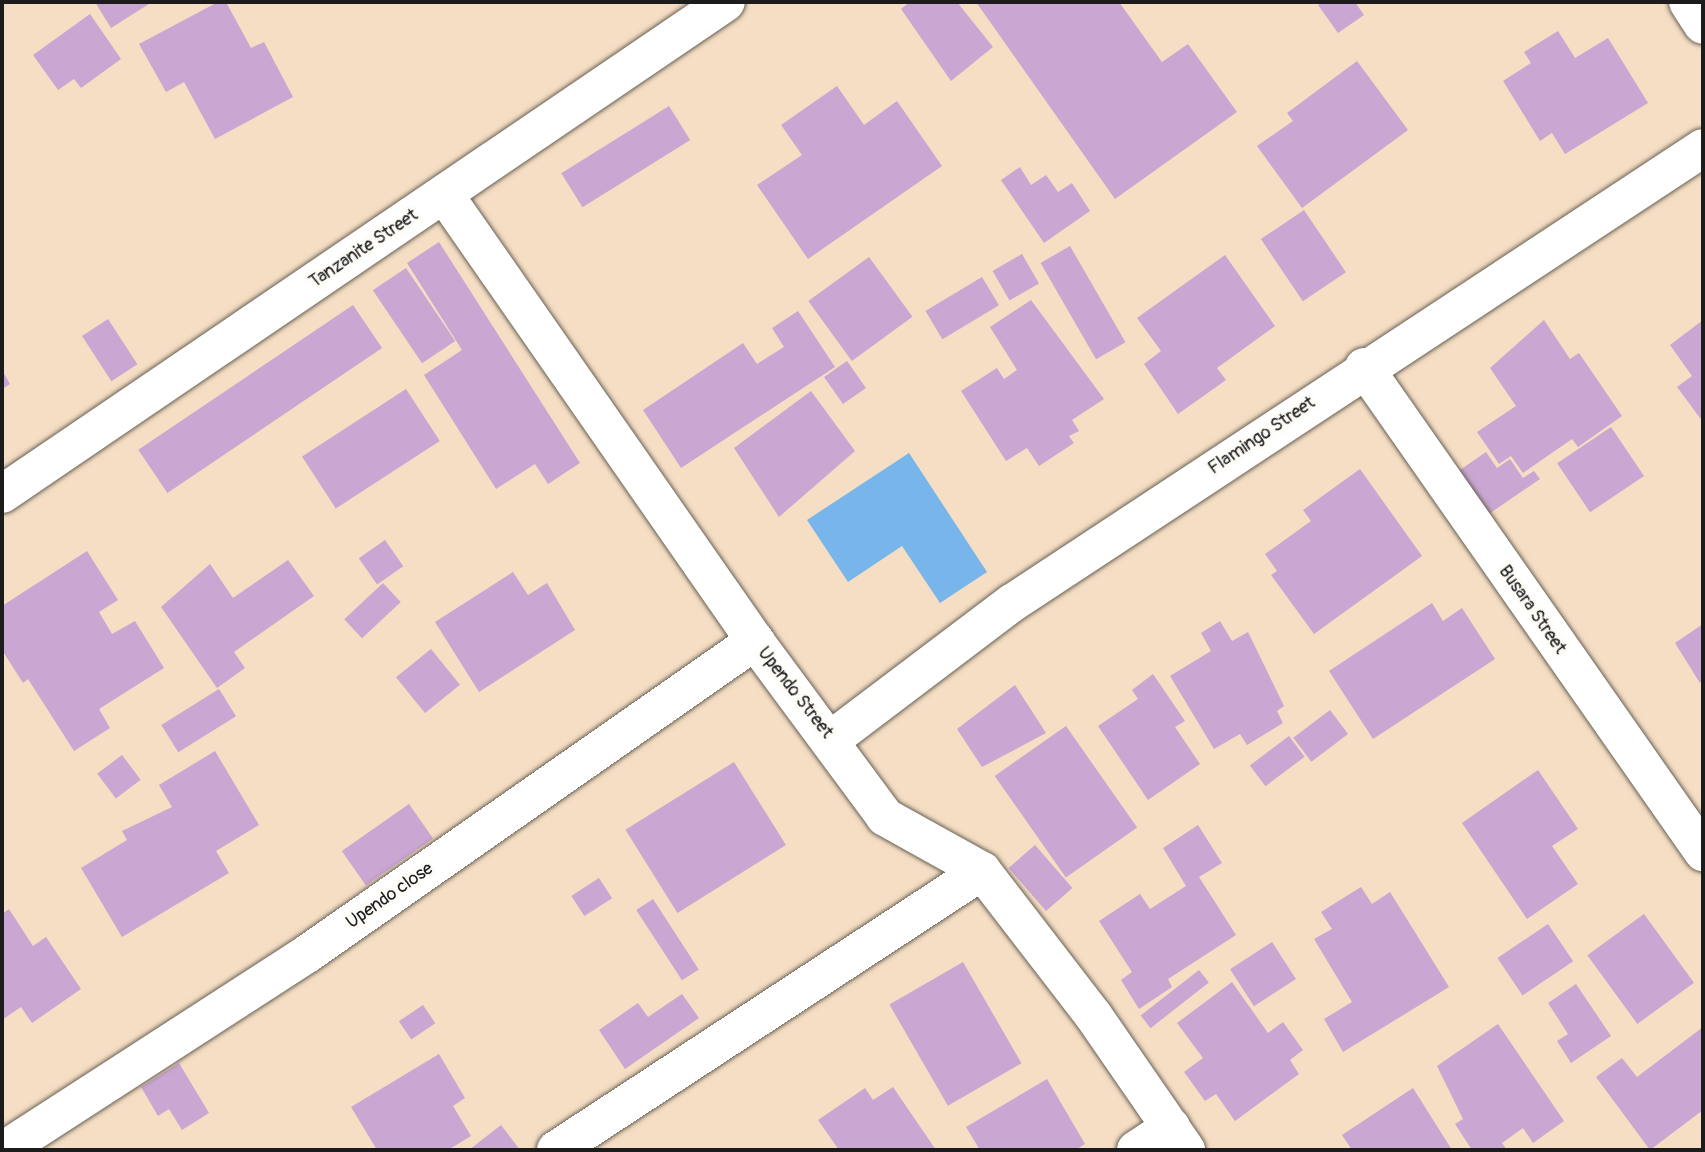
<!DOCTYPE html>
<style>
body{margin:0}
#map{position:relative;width:1705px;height:1152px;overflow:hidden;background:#f5dec3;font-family:Pangolin,sans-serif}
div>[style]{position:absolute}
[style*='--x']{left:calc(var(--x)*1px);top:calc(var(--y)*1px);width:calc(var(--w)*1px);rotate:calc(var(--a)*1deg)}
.water>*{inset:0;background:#77b5ea}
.building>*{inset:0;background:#caa6d2;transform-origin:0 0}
.roads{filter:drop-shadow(0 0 2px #686056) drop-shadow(0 0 2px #686056)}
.minor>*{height:38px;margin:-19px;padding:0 19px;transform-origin:19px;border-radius:19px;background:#fff}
span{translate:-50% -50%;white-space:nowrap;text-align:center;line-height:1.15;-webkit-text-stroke:7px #fdfcf7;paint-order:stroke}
.street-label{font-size:18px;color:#1c1c1c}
.frame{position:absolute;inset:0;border:4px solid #1c1c1c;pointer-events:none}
</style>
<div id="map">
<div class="water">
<i style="clip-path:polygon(909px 453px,987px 572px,940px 603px,902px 546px,848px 582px,807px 520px)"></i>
</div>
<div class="building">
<i style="clip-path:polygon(95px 2px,152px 2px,111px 28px)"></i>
<i style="clip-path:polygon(218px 2px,226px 2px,251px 48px,264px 42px,293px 97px,215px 139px,184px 82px,166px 92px,139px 44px)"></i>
<i style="clip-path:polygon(910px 2px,957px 2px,993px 47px,951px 81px,901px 9px)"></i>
<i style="clip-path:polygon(976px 2px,1119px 2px,1162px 62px,1188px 44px,1237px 112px,1115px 199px)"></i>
<i style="clip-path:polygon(1322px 2px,1355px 2px,1364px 15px,1338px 33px,1318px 5px)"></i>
<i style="clip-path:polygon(90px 14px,121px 59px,81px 88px,74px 79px,58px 90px,33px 55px)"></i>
<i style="clip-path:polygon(1558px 31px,1575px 58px,1608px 38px,1648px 103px,1565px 154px,1552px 133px,1540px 141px,1503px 81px,1531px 63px,1524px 52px)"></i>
<i style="clip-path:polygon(1357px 61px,1408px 130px,1302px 208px,1257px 146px,1293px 121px,1287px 113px)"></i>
<i style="clip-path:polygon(837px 86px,864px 125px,897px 101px,942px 166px,808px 259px,757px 185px,802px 155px,781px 125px)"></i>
<i style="left:669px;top:106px;width:40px;height:127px;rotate:58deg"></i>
<i style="clip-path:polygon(1020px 167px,1031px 185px,1046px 175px,1058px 192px,1072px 183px,1090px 211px,1044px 243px,1001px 180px)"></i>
<i style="left:1304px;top:210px;width:75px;height:52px;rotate:56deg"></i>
<i style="clip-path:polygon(439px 242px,580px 463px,548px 484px,535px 464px,496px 489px,424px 375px,462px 350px,407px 263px)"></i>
<i style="left:1070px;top:246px;width:111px;height:34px;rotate:60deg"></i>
<i style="left:1022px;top:254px;width:34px;height:34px;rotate:60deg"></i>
<i style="clip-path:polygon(1225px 255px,1275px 326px,1217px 368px,1226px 380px,1178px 414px,1144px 364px,1161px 351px,1137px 318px)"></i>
<i style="left:869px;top:257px;width:74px;height:75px;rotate:54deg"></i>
<i style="left:406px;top:268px;width:88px;height:40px;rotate:56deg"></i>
<i style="left:982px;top:277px;width:33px;height:66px;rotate:59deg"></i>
<i style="clip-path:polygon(1031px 300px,1104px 399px,1072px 420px,1079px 431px,1069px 436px,1074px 443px,1039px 466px,1027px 448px,1006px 461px,961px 391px,997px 368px,1004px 379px,1017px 370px,990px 327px)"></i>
<i style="left:353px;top:305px;width:52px;height:259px;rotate:56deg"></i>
<i style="clip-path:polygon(798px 311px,835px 367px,681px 468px,643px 410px,743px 343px,757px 364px,784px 347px,772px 328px)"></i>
<i style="left:108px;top:319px;width:54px;height:31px;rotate:57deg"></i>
<i style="clip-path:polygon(1544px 320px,1570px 359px,1579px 353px,1622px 416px,1578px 447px,1572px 439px,1523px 473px,1511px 456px,1499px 464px,1477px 432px,1516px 406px,1490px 368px)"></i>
<i style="clip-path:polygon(1703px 320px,1703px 422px,1677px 387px,1692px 376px,1670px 345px)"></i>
<i style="left:847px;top:361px;width:33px;height:28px;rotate:55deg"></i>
<i style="clip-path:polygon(2px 370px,10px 384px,2px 389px)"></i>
<i style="left:406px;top:389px;width:62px;height:124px;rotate:57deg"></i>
<i style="clip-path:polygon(811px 391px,855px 451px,779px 517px,734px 448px)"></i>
<i style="left:1611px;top:427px;width:59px;height:65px;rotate:56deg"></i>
<i style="clip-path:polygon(1486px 452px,1497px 468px,1510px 459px,1523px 478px,1534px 471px,1540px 479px,1483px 518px,1454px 474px)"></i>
<i style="clip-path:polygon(1360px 469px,1422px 556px,1314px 634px,1271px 575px,1277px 571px,1265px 554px,1311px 521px,1303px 510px)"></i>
<i style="left:385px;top:540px;width:32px;height:32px;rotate:55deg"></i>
<i style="clip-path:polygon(87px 551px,118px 600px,99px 612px,112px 634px,135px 621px,164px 668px,99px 709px,110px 728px,74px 751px,28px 679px,23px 683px,2px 650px,2px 606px)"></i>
<i style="clip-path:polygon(288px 560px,314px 596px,234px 652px,245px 668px,217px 688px,161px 607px,210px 564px,233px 598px)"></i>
<i style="clip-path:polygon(513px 572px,528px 595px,547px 583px,575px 630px,479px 692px,435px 622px)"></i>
<i style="left:383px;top:583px;width:26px;height:53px;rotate:47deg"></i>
<i style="clip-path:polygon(1432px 603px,1443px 621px,1462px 608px,1495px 659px,1373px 739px,1329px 671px)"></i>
<i style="clip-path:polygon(1220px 621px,1232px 641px,1248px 632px,1284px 706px,1277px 711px,1283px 723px,1247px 745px,1240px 734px,1214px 749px,1170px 676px,1211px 651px,1201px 633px)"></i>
<i style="clip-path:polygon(1703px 624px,1703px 680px,1700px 683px,1675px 643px)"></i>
<i style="left:431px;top:649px;width:46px;height:45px;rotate:51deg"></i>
<i style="clip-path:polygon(1153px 674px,1185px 721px,1175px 727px,1200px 764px,1148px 800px,1098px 726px,1138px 699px,1132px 690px)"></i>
<i style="clip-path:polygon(1015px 685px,1046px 733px,982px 767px,957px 729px)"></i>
<i style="left:219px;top:689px;width:32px;height:68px;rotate:58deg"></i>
<i style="left:1330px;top:710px;width:30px;height:46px;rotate:53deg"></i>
<i style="left:1066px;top:726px;width:124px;height:87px;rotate:55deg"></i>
<i style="left:1289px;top:736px;width:26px;height:49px;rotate:53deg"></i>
<i style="clip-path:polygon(215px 751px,259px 825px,216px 851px,229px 873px,122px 937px,81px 868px,127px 840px,122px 831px,172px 807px,159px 785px)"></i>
<i style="left:122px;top:755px;width:31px;height:31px;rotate:53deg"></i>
<i style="left:734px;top:762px;width:98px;height:128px;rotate:58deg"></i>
<i style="clip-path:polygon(1538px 770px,1578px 829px,1552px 846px,1578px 884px,1527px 919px,1462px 823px)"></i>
<i style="left:409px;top:804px;width:42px;height:82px;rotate:55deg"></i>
<i style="clip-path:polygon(1198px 825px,1222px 863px,1199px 877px,1236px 935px,1168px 979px,1172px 987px,1139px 1009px,1121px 980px,1132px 972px,1099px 921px,1140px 894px,1150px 909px,1186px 886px,1163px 848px)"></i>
<i style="left:1035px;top:845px;width:57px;height:35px;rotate:49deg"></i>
<i style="left:599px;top:878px;width:24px;height:33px;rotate:57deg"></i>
<i style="clip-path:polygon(1361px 887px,1372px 904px,1390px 892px,1449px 987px,1343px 1052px,1324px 1019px,1352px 1002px,1314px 939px,1332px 929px,1321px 912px)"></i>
<i style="left:653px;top:899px;width:84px;height:20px;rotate:57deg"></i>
<i style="clip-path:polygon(9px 909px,33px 946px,46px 937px,81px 989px,32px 1023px,21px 1007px,2px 1020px,2px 914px)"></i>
<i style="left:1644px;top:914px;width:85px;height:70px;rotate:54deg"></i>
<i style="left:1548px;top:924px;width:45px;height:61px;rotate:56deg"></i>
<i style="left:1272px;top:942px;width:44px;height:50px;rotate:57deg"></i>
<i style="left:963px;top:962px;width:117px;height:85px;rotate:60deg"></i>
<i style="left:1199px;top:970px;width:16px;height:74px;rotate:52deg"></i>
<i style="clip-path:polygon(1232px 982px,1268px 1033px,1283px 1022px,1303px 1050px,1290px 1060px,1299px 1074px,1235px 1121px,1216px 1094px,1205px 1101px,1184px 1072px,1203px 1058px,1177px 1023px)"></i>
<i style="clip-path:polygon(1576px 984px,1611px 1036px,1571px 1063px,1557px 1041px,1568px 1034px,1548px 1003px)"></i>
<i style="clip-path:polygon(682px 994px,699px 1018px,625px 1069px,599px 1030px,638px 1003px,648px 1017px)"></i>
<i style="left:423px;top:1005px;width:22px;height:29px;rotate:56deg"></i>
<i style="clip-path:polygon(1498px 1024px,1564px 1121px,1533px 1143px,1523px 1128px,1502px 1143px,1507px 1150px,1472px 1150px,1455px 1124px,1463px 1119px,1437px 1066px)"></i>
<i style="clip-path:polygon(1703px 1027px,1703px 1110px,1650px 1150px,1596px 1077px,1622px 1058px,1637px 1077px)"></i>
<i style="clip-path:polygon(439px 1054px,465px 1098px,453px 1106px,471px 1136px,448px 1150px,377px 1150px,351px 1107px)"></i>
<i style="clip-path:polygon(179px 1063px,209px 1113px,182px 1130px,169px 1109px,158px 1116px,141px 1087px)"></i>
<i style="clip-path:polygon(1047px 1079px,1085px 1144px,1075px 1150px,980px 1150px,966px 1127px)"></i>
<i style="clip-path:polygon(893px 1087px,936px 1150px,839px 1150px,818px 1120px,865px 1088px,873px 1100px)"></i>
<i style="clip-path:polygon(1413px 1088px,1452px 1150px,1352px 1150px,1342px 1135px)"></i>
<i style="clip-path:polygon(501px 1125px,520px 1150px,469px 1150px)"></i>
</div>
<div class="roads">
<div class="minor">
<i style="--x:1688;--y:2;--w:27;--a:57"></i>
<i style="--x:444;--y:194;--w:545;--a:55.17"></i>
<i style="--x:755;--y:641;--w:219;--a:53.5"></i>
<i style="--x:885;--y:817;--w:111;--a:29.1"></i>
<i style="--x:982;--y:871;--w:182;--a:52.4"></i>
<i style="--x:1093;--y:1015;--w:164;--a:55.4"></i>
<i style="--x:1364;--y:367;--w:592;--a:55.05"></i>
<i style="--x:2;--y:494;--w:875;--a:-34.2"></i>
<i style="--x:832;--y:739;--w:226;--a:-37.1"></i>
<i style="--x:1012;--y:603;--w:827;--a:-33.36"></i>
<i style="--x:4;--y:1150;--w:361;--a:-32.9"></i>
<i style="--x:307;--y:954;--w:547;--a:-34.94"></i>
<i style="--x:556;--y:1150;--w:509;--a:-33.22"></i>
<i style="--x:1136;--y:1150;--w:42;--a:-33.3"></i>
</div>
</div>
<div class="street-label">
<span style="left:364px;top:249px;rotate:-34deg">Tanzanite Street</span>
<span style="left:1262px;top:436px;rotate:-34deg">Flamingo Street</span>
<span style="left:1532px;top:610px;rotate:55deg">Busara Street</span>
<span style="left:795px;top:693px;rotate:52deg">Upendo Street</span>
<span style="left:390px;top:896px;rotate:-35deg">Upendo close</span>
</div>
<div class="frame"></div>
</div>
